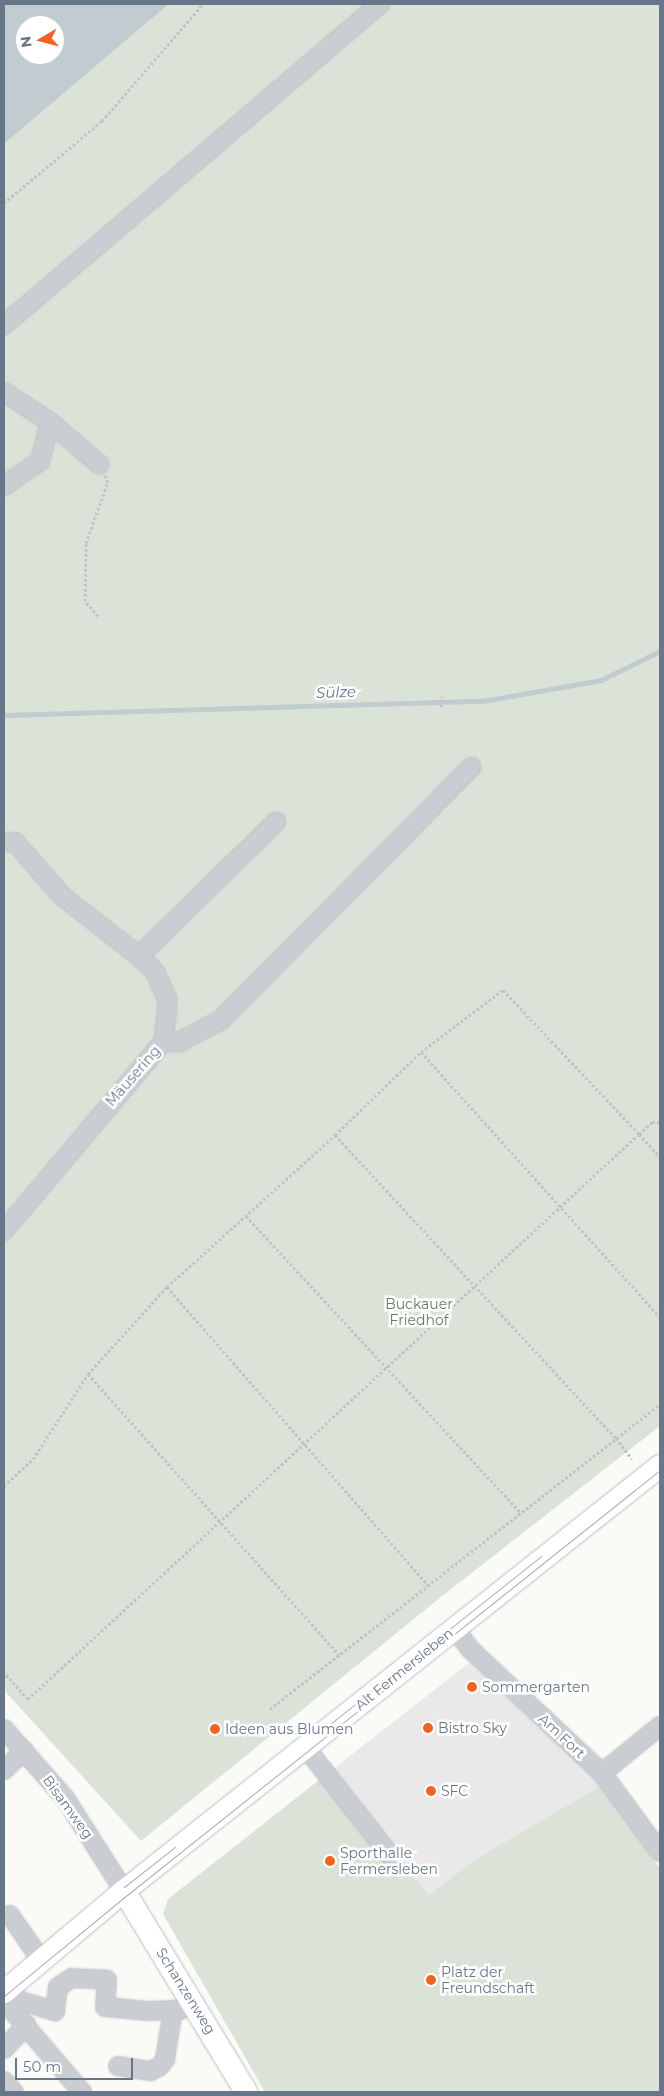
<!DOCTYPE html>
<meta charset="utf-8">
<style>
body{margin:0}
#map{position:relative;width:664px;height:2096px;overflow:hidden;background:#fafaf7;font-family:Montserrat,sans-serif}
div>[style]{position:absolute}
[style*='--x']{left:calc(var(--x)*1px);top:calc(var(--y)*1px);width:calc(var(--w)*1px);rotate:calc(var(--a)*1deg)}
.built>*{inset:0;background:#e8e9e8}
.green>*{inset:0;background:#dbe2d8}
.water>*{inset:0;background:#c1ccd1}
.stream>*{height:5px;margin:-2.5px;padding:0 2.5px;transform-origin:2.5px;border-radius:2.5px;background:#c1ccd1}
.path>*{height:3px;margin-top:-1.5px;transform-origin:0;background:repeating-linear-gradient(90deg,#c1c4c6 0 2.5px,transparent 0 5px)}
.roads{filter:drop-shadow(0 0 1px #bbbec3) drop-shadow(0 0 1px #bbbec3)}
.minor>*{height:18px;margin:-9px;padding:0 9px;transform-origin:9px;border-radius:9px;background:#cacdd1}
.major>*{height:22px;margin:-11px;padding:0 11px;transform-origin:11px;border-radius:11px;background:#fff}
.tram>*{height:1px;margin:-0.5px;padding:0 0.5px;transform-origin:0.5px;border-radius:0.5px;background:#aaafb6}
.dots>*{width:14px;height:14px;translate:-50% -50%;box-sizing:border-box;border:2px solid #fff;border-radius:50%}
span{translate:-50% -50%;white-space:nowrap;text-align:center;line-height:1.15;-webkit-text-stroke:5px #fff;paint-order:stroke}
.street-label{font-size:14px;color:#67778a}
.park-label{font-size:14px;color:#657b62}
.poi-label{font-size:14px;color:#67778a}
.left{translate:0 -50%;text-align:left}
.water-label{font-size:15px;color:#637985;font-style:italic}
.frame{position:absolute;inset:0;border:5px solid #67778a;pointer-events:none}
.north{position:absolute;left:15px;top:15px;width:50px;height:50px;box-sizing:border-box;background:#fff;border:1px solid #c2c9d0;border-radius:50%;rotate:262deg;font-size:14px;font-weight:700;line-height:20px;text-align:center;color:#67778a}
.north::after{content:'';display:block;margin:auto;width:18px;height:22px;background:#ef6423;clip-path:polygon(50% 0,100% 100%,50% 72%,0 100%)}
.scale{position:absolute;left:15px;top:2058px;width:118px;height:22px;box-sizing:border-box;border:2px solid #67778a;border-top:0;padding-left:6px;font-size:15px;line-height:18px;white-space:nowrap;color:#67778a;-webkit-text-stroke:4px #fff;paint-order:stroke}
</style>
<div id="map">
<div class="built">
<i style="clip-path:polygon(469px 1663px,602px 1785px,474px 1860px,429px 1897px,328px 1773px)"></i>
</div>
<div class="green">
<i style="clip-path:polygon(169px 4px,660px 4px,660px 1426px,442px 1596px,141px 1841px,4px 1690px,4px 144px)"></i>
<i style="clip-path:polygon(328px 1773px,429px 1896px,474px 1860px,602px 1785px,660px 1869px,660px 2092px,265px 2092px,163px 1914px,168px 1899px)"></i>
</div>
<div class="water">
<i style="clip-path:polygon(evenodd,4px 4px,169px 4px,4px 144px,4px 4px,25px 25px,55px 25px,55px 55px,25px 55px,25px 25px)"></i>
</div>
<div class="stream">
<i style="--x:4;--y:715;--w:479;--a:-1.7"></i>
<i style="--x:483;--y:701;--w:120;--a:-10.1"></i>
<i style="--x:601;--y:680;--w:66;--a:-26.2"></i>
</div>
<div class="path">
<i style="--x:4;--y:203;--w:128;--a:-39.9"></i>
<i style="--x:102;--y:121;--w:155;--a:-49.2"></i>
<i style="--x:98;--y:616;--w:20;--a:-131"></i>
<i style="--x:85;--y:601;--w:58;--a:-89"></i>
<i style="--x:86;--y:543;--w:65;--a:-70.2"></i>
<i style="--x:108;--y:482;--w:7;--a:-117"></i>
<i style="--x:441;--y:707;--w:11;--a:-85"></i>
<i style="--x:421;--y:1052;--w:357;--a:48"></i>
<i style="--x:660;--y:1122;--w:8;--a:180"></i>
<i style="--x:652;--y:1122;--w:18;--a:137"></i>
<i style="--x:639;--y:1134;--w:31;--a:48"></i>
<i style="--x:335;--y:1135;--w:413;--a:47.2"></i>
<i style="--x:616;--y:1438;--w:26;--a:53"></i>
<i style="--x:246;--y:1216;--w:405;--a:47.2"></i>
<i style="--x:167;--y:1287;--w:396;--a:48.8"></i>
<i style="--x:88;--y:1374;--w:377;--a:48.2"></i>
<i style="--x:4;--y:1486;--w:40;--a:-43"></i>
<i style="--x:33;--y:1459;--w:101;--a:-57.1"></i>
<i style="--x:88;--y:1374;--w:118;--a:-47.8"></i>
<i style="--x:167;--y:1287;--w:227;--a:-42.1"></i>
<i style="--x:335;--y:1135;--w:120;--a:-44"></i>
<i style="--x:421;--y:1052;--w:103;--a:-37.1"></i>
<i style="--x:503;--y:990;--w:198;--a:46.6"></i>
<i style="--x:639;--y:1134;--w:832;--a:137.24"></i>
<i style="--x:28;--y:1699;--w:36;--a:-132"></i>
<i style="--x:270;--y:1709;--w:495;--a:-38"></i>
</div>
<div class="roads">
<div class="minor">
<i style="--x:4;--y:325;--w:494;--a:-40.5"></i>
<i style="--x:4;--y:392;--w:55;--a:33.1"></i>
<i style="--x:50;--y:422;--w:65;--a:40.6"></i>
<i style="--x:4;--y:486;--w:44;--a:-34.8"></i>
<i style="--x:40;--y:461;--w:40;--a:-75.6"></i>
<i style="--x:4;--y:842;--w:11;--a:0"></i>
<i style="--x:15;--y:842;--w:73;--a:48.9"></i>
<i style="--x:63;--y:897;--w:96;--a:37.8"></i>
<i style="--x:139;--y:956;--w:23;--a:45"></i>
<i style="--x:155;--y:972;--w:29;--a:65"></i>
<i style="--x:167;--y:998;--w:13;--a:90"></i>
<i style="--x:167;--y:1011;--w:31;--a:97"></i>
<i style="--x:163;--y:1042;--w:247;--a:130.1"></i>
<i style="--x:139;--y:956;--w:192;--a:-44.4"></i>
<i style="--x:163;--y:1042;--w:16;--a:0"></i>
<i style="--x:179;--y:1042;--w:47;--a:-27.6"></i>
<i style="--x:221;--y:1020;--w:356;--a:-45.3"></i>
<i style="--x:455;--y:1629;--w:26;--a:53"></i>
<i style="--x:471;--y:1650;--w:180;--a:43.2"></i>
<i style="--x:602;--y:1773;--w:98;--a:53.7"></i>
<i style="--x:4;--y:1729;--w:92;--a:48.5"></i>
<i style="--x:65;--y:1798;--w:110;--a:57.6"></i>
<i style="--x:306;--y:1748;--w:141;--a:51.9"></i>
<i style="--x:4;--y:1770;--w:28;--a:-44"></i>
<i style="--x:602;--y:1773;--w:75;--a:-39"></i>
<i style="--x:10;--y:1915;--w:55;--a:55.4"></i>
<i style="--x:7;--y:1989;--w:16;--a:45"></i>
<i style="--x:18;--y:2000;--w:39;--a:17"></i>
<i style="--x:55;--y:2011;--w:24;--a:-83"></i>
<i style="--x:58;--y:1987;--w:17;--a:-33"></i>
<i style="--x:72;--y:1978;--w:35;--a:3"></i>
<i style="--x:107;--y:1980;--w:27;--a:94"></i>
<i style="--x:105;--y:2007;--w:43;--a:5.3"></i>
<i style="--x:148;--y:2011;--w:32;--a:-2"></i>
<i style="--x:180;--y:2010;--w:16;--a:-22"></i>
<i style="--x:4;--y:2001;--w:120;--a:49.4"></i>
<i style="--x:4;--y:2049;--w:33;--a:-47"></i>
<i style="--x:118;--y:2066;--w:33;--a:9"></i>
<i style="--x:151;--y:2071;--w:10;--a:-29"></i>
<i style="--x:160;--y:2066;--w:9;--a:-54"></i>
<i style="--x:165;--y:2059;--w:50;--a:-80.7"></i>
<i style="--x:4;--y:2081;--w:15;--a:48"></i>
</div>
<div class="major">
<i style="--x:124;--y:1891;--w:235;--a:58.7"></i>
<i style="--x:4;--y:1992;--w:157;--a:-40.1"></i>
<i style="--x:124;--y:1891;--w:684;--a:-38.41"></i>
</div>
</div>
<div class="tram">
<i style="--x:330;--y:1724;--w:270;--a:-38.5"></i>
<i style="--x:124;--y:1887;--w:65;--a:-38.1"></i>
<i style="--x:4;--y:1996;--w:159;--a:-39.4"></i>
<i style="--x:127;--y:1895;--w:682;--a:-38.57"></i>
</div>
<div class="dots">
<i style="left:472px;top:1687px;background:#ef6423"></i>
<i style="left:428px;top:1728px;background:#ef6423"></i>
<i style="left:215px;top:1729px;background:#ef6423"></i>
<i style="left:431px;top:1791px;background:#ef6423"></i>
<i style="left:330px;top:1861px;background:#ef6423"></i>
<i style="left:431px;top:1980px;background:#ef6423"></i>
</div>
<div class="street-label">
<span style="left:133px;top:1076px;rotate:-49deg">Mäusering</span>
<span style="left:404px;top:1669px;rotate:-39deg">Alt Fermersleben</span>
<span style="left:562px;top:1736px;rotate:43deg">Am Fort</span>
<span style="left:68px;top:1807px;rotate:54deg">Bisamweg</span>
<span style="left:186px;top:1991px;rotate:58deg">Schanzenweg</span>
</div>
<div class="park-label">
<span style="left:419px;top:1312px">Buckauer<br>Friedhof</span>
</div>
<div class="poi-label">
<span class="left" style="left:482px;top:1687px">Sommergarten</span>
<span class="left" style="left:438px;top:1728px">Bistro Sky</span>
<span class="left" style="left:225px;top:1729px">Ideen aus Blumen</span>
<span class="left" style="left:441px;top:1791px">SFC</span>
<span class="left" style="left:340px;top:1861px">Sporthalle<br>Fermersleben</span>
<span class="left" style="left:441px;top:1980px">Platz der<br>Freundschaft</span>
</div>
<div class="water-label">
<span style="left:336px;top:692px;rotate:-2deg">Sülze</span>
</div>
<div class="frame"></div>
<div class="north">N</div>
<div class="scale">50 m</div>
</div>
